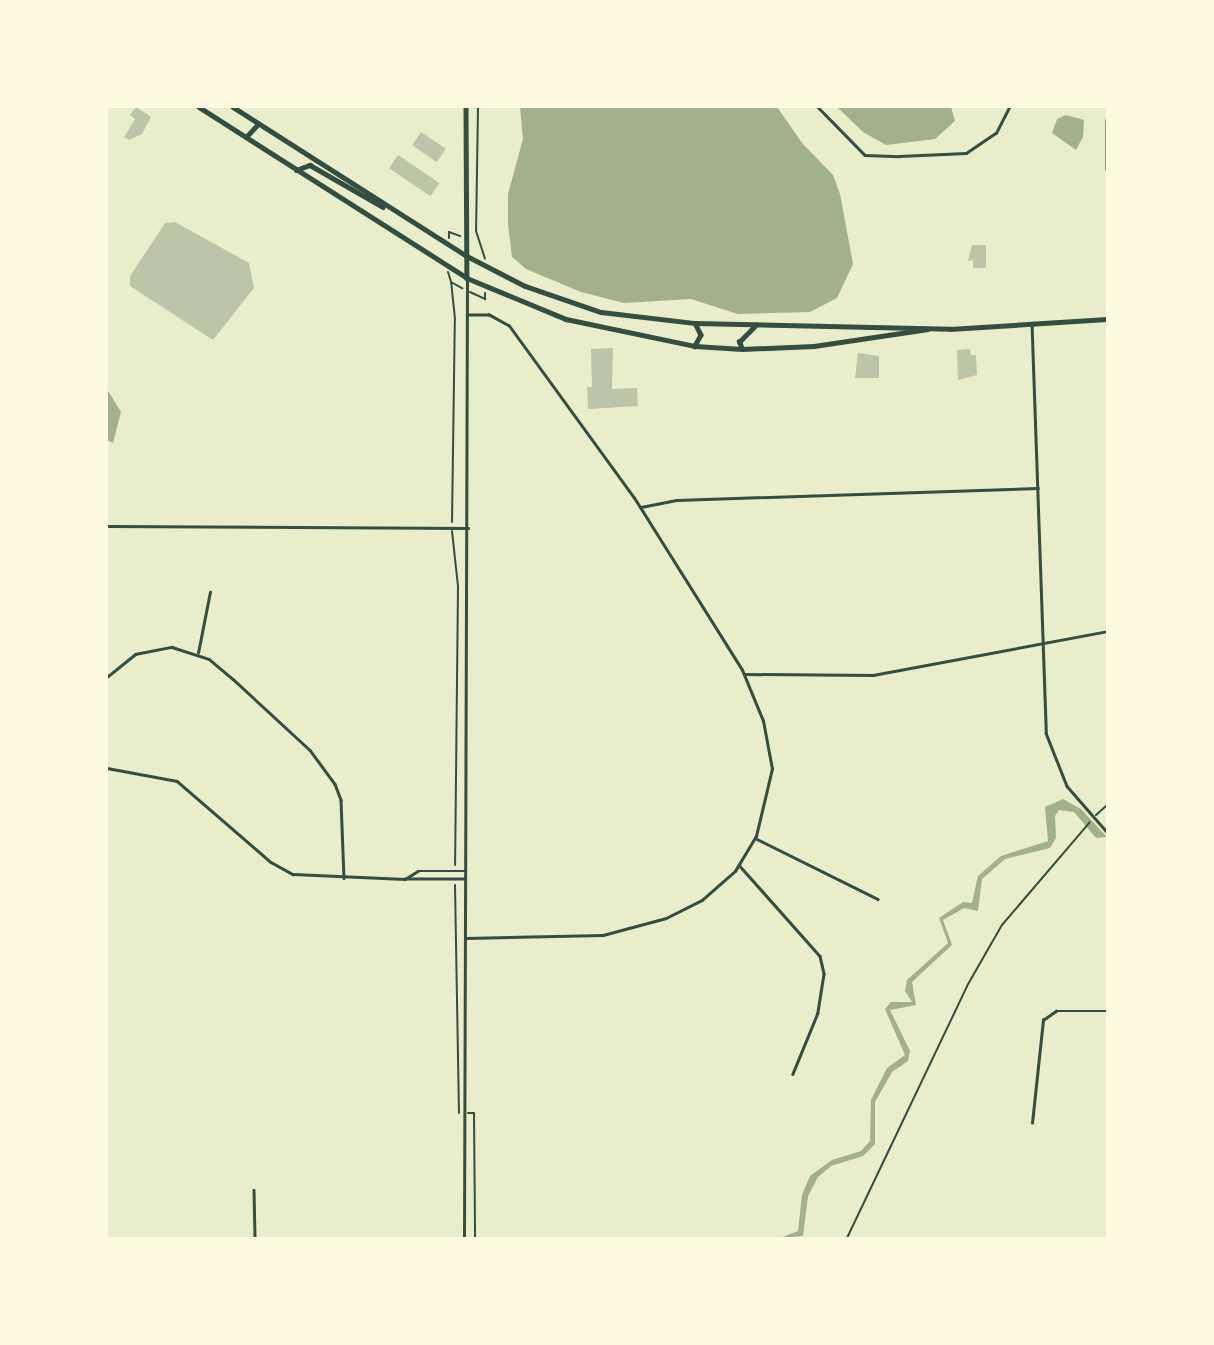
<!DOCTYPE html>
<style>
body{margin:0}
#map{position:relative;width:1214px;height:1345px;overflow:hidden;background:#e9edc9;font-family:"Roboto Condensed",sans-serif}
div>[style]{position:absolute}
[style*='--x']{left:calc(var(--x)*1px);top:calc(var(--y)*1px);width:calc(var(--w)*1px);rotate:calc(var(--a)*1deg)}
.water>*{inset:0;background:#a3b18a}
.building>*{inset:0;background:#bcc5a7;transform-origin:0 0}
.path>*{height:2px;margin:-1px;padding:0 1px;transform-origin:1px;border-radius:1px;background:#344e41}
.minor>*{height:2.5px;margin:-1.25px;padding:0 1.25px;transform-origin:1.25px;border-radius:1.25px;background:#344e41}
.secondary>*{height:4.5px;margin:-2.25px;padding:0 2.25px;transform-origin:2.25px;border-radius:2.25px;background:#344e41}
.primary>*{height:4.5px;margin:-2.25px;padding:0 2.25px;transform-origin:2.25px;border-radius:2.25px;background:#344e41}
span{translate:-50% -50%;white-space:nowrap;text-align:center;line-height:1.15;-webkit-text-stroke:7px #fefae0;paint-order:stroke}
.frame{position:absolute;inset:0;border:108px solid #fefae0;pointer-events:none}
</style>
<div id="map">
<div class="water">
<i style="clip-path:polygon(520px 107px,777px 107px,802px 143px,833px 175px,840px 194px,853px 264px,837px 298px,810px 312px,738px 314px,691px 299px,624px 303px,581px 292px,526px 269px,512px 257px,508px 224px,508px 194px,523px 139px)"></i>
<i style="clip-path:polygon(837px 107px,951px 107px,955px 121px,935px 139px,886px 145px,863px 132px)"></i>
<i style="clip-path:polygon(1066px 115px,1084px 120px,1083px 137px,1076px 150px,1052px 133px,1057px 119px)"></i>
<i style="clip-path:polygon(107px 389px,121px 412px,113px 443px,107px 440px)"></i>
<i style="clip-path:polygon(1063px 799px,1081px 809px,1107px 837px,1096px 838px,1074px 812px,1059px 810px,1055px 816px,1056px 838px,1050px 848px,1005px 859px,982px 879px,978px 911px,964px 908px,943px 920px,952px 945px,912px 982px,916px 1005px,890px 1010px,910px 1051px,908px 1061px,892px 1072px,875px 1102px,875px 1144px,863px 1156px,831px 1166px,818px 1177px,808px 1196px,803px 1236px,780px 1238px,798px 1231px,802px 1195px,810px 1176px,832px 1160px,861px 1151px,870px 1141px,871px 1100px,887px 1068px,905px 1055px,885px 1009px,891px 1002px,912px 1002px,905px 991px,907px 980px,948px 943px,939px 918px,963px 902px,972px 903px,978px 876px,1001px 856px,1048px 841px,1045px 807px)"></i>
</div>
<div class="building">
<i style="clip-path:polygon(136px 107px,151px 117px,142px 134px,129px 140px,124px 137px,135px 119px,130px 115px)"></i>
<i style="left:421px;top:132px;width:30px;height:16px;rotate:34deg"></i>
<i style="left:398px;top:155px;width:50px;height:16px;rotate:34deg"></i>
<i style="clip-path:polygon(175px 222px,249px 263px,254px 288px,213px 340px,130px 286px,130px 276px,165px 223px)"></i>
<i style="clip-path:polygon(972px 245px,986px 245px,986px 268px,973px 268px,973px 260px,968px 261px)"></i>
<i style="clip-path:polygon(613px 348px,612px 389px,637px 388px,638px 406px,588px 409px,587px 387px,592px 387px,591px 349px)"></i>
<i style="clip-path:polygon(970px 349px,971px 355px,976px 355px,977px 375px,958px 380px,957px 350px)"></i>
<i style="clip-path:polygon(858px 353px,879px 356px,879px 378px,855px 378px)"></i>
</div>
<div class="path">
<i style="--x:478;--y:107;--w:124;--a:90.9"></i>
<i style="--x:476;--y:231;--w:29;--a:72"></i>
<i style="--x:449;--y:238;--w:6;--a:-90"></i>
<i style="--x:449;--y:232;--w:12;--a:20"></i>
<i style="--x:448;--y:272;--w:10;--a:73"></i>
<i style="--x:470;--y:292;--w:17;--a:25"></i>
<i style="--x:485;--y:299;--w:6;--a:-90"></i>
<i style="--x:452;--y:522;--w:203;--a:-89.2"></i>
<i style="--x:455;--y:319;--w:37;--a:-96"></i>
<i style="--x:451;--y:282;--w:13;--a:29"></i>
<i style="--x:452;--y:531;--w:55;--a:83.8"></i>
<i style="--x:458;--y:586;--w:279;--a:90.6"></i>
<i style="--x:1096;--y:815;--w:15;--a:-42"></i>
<i style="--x:455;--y:885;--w:228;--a:89"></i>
<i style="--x:468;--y:1113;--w:6;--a:0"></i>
<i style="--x:474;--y:1113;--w:125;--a:89.5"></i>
<i style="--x:847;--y:1238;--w:279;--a:-64.5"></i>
<i style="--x:967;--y:986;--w:70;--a:-60.2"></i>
<i style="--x:1002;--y:925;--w:135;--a:-49.5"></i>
</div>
<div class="minor">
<i style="--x:818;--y:107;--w:67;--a:45.6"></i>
<i style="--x:865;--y:155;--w:34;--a:2"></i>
<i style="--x:899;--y:156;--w:67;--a:-2.6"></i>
<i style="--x:966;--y:153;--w:36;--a:-34"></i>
<i style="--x:996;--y:133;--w:29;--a:-63"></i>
<i style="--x:1107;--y:120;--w:49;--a:90"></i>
<i style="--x:1032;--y:323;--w:410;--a:88"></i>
<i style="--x:1046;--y:733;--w:57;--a:68.4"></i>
<i style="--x:1067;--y:786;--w:61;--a:49"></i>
<i style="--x:641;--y:507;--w:37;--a:-11"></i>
<i style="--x:677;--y:500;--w:361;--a:-1.9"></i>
<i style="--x:107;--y:526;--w:361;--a:0.3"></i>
<i style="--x:198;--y:653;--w:62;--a:-78.9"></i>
<i style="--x:744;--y:674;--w:129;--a:0.4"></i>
<i style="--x:873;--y:675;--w:238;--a:-10.6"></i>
<i style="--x:107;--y:677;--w:36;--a:-39"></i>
<i style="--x:135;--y:654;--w:38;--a:-11"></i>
<i style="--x:172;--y:647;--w:39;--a:18"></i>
<i style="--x:209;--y:659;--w:31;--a:40"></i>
<i style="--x:233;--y:679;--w:105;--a:42.7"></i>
<i style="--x:310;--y:750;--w:42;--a:53.7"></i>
<i style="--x:335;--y:784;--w:17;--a:69"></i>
<i style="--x:341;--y:800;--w:78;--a:87.8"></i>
<i style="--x:107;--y:768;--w:71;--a:10.5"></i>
<i style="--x:177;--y:781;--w:124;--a:40.8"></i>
<i style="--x:271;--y:862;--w:25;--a:29"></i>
<i style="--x:293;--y:874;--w:112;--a:2.6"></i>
<i style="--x:755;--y:838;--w:137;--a:26.4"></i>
<i style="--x:740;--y:866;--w:120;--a:48.4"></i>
<i style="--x:820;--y:956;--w:18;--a:77"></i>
<i style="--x:824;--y:974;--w:39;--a:99"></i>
<i style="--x:818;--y:1013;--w:66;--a:112.3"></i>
<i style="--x:465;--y:879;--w:60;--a:180"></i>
<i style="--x:405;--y:879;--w:15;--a:-32"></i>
<i style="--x:418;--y:871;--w:48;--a:0"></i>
<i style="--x:466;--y:938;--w:137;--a:-1.3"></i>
<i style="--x:603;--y:935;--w:65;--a:-15.1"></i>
<i style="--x:666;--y:918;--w:40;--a:-26.6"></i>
<i style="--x:702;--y:900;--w:44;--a:-41.3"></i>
<i style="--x:735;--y:871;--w:41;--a:-59"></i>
<i style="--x:756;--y:836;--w:69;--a:-76.6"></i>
<i style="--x:772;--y:769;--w:49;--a:-100.6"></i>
<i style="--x:763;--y:721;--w:55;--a:-112.4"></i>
<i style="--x:742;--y:670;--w:203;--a:-122.1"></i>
<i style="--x:634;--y:498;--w:213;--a:-126"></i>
<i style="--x:509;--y:326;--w:23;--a:-151"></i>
<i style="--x:489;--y:315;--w:21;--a:180"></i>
<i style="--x:1032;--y:1123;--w:104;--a:-83.9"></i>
<i style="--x:1043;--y:1020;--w:16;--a:-35"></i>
<i style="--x:1056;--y:1011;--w:51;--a:0"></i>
<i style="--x:254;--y:1190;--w:48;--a:88.8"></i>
<i style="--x:464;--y:1238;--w:960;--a:-89.82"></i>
</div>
<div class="secondary">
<i style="--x:466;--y:107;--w:171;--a:89.7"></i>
</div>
<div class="primary">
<i style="--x:199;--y:107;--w:318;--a:32.5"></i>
<i style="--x:467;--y:278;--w:107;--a:22.5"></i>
<i style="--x:566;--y:319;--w:132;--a:11.8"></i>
<i style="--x:695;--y:346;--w:47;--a:3.7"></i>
<i style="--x:742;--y:349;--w:72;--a:-2.4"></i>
<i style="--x:814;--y:346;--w:115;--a:-8.5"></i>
<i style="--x:233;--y:107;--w:277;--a:32.5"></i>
<i style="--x:467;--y:256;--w:65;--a:27.3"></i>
<i style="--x:525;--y:286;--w:80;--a:18.9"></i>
<i style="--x:601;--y:312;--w:95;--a:6.7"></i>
<i style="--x:695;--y:323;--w:255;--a:1.3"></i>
<i style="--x:950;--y:329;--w:157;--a:-3.6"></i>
<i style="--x:246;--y:137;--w:18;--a:-47"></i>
<i style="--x:296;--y:170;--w:15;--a:-20"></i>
<i style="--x:310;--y:165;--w:84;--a:29.9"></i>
<i style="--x:695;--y:323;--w:13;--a:63"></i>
<i style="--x:701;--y:335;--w:13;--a:119"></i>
<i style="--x:742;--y:349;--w:8;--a:-113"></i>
<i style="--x:739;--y:342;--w:24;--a:-45"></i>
</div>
<div class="frame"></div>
</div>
